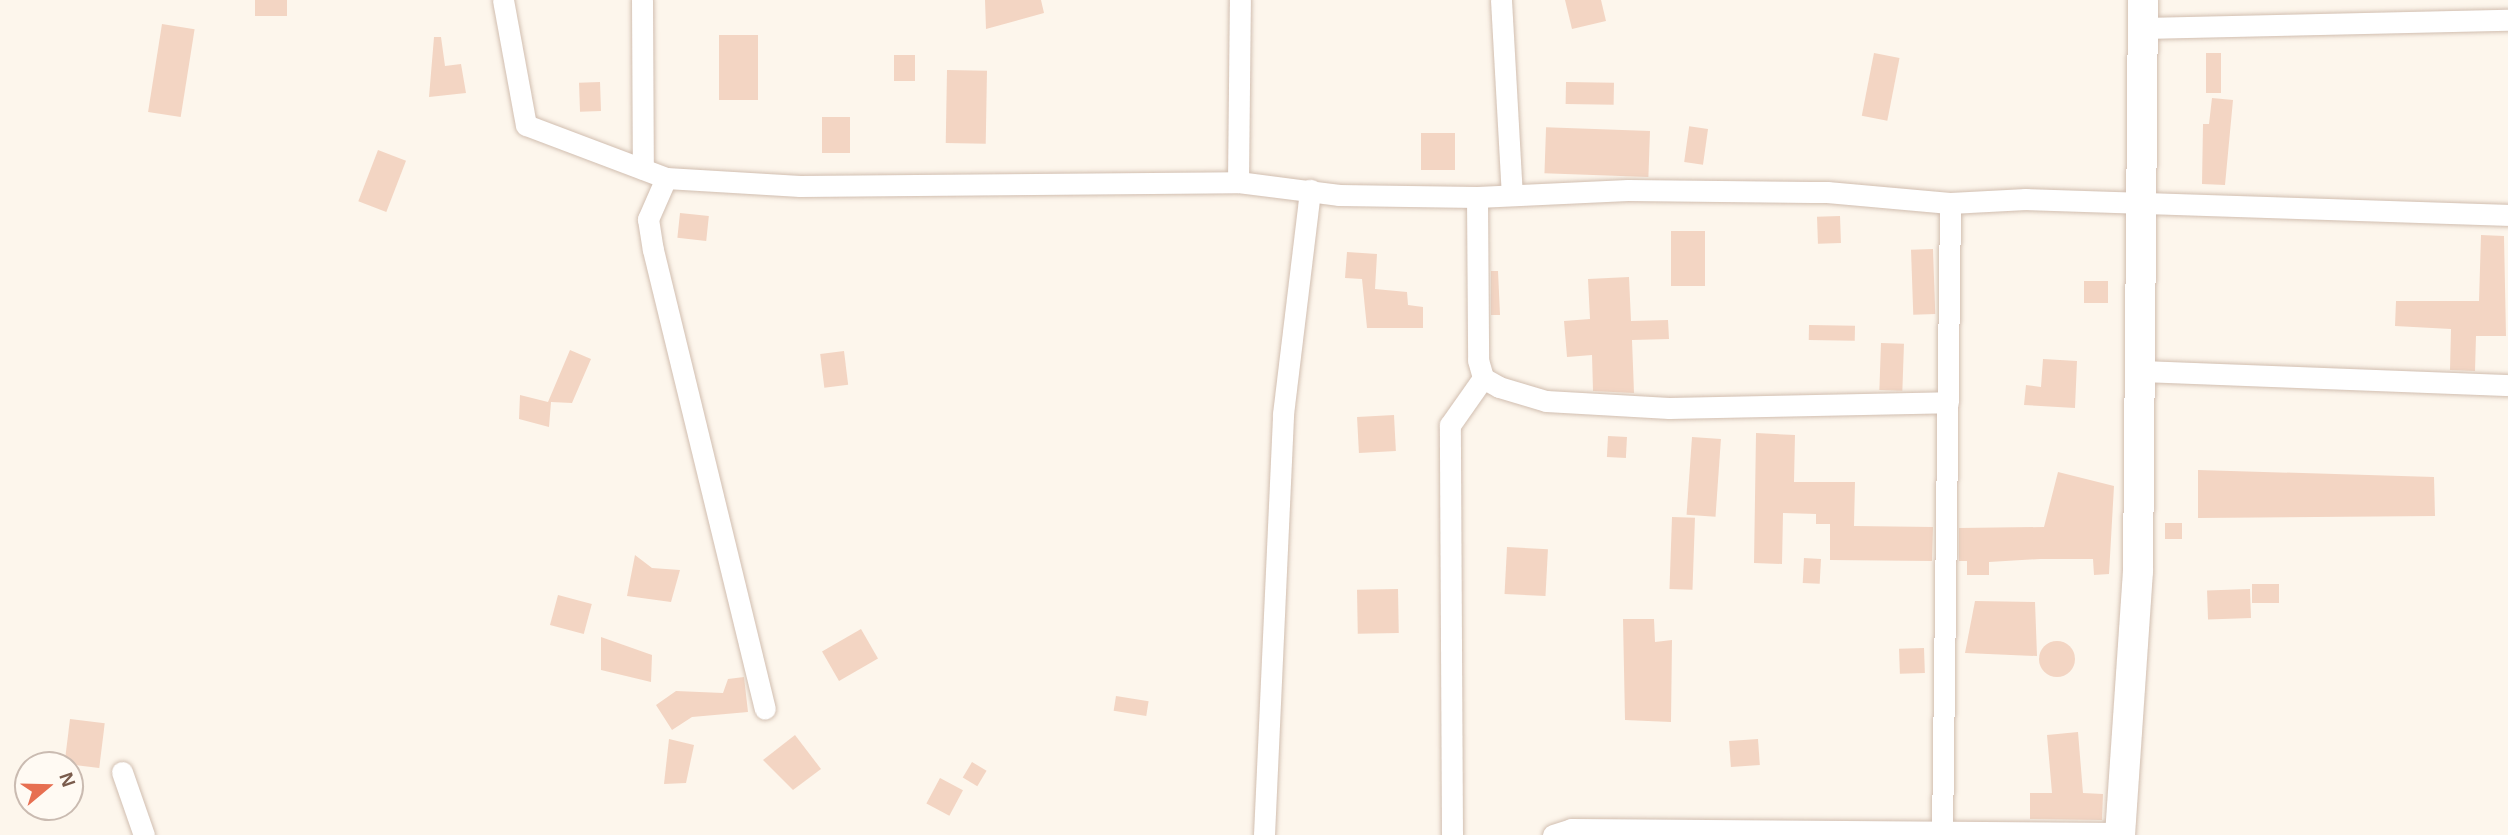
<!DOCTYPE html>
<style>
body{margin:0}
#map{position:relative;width:2508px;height:835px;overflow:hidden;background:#fdf6ec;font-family:Arial,sans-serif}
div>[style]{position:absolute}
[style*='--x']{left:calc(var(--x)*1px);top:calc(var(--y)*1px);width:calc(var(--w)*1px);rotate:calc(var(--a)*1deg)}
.building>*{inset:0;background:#f3d5c3;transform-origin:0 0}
.round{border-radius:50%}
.roads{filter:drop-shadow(0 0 2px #d1beb0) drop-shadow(0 0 2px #d1beb0)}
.minor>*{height:21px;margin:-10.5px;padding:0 10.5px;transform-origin:10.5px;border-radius:10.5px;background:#fff}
.secondary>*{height:30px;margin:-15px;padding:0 15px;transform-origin:15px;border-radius:15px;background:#fff}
span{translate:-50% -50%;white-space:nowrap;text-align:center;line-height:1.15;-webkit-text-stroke:6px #fffaf3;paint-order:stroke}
.north{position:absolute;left:14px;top:751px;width:70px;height:70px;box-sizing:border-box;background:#fffaf3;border:2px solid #cabbb1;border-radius:50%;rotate:71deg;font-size:19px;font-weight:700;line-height:28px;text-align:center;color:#7a5c4d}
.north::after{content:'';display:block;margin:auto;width:24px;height:32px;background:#e76f51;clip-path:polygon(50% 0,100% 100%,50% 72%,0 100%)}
</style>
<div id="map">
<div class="building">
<i style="left:255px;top:0;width:32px;height:16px"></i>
<i style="clip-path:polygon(985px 0,1041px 0,1044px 13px,986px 29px)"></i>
<i style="clip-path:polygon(1565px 0,1601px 0,1606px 21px,1572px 29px)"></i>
<i style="left:162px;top:24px;width:33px;height:89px;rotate:9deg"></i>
<i style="left:719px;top:35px;width:39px;height:65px"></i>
<i style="clip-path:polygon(434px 37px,441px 37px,445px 66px,461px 64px,466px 93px,429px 97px)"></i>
<i style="left:1874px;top:53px;width:26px;height:64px;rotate:11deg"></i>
<i style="left:2206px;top:53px;width:15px;height:40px"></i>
<i style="left:894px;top:55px;width:21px;height:26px"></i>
<i style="left:947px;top:70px;width:40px;height:73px;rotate:1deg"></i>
<i style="left:600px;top:82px;width:29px;height:21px;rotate:88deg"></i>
<i style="left:1566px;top:82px;width:48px;height:22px;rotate:1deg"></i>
<i style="clip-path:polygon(2212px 98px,2233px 100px,2225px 185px,2202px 184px,2203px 124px,2209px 124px)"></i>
<i style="left:822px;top:117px;width:28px;height:36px"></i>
<i style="left:1708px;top:129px;width:36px;height:19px;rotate:98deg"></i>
<i style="left:1650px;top:131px;width:46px;height:104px;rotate:92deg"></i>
<i style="left:1421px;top:133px;width:34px;height:37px"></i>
<i style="left:378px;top:150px;width:30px;height:55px;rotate:21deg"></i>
<i style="left:680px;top:213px;width:29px;height:25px;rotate:6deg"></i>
<i style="left:1840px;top:216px;width:27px;height:23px;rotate:88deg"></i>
<i style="left:1671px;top:231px;width:34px;height:55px"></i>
<i style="clip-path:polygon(2481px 235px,2504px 236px,2506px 336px,2476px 336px,2475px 371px,2450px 370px,2451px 329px,2395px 326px,2396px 301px,2479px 301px)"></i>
<i style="left:1933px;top:249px;width:65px;height:22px;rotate:88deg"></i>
<i style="clip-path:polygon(1347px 252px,1377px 254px,1375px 289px,1407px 292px,1408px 305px,1423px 307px,1423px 328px,1367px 328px,1362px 279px,1345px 278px)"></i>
<i style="clip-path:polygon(1491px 271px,1498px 271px,1500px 315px,1491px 315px)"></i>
<i style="clip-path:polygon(1629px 277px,1631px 321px,1668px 320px,1669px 339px,1632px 340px,1634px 393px,1593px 391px,1592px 355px,1567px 357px,1564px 321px,1590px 319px,1588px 279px)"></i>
<i style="left:2108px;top:281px;width:22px;height:24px;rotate:90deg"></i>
<i style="left:1809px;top:325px;width:46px;height:15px;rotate:1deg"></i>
<i style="left:1881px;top:343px;width:23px;height:47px;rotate:2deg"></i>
<i style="clip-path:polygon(570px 350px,591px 359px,572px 403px,551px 402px,549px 427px,519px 419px,520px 395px,548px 402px)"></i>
<i style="left:844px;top:351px;width:34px;height:24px;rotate:83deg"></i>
<i style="clip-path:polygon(2043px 359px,2077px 361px,2075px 408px,2024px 405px,2026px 385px,2041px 387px)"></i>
<i style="left:1394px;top:415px;width:36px;height:37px;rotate:87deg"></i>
<i style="clip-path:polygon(1756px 433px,1795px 435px,1794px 482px,1855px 482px,1854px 526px,1933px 527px,1932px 561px,1830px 560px,1830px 524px,1816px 524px,1816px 514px,1783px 513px,1782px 564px,1754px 563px)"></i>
<i style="left:1608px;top:436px;width:19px;height:21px;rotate:3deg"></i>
<i style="left:1692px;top:437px;width:29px;height:78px;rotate:4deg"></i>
<i style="clip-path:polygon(2198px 470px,2434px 477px,2435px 516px,2198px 518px)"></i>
<i style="clip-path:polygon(2058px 472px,2114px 486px,2109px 574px,2094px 575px,2093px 559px,2040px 559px,1989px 562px,1989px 575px,1967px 575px,1967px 561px,1959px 561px,1959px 528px,2044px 527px)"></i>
<i style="left:1672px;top:517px;width:23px;height:72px;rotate:2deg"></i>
<i style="left:2165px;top:523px;width:17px;height:16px"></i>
<i style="left:1507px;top:547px;width:41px;height:47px;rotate:3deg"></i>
<i style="clip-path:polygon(635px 555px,652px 568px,680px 570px,671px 602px,627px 596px)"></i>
<i style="left:1804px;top:558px;width:17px;height:25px;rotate:3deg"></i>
<i style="left:2252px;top:584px;width:27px;height:19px"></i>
<i style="left:1398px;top:589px;width:44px;height:41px;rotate:89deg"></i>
<i style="left:2250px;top:589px;width:29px;height:43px;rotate:88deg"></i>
<i style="left:558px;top:595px;width:35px;height:31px;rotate:15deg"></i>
<i style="clip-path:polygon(1975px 601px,2035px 602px,2037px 656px,1965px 653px)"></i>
<i style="clip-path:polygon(1623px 619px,1654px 619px,1655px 642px,1672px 640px,1671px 722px,1625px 720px)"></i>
<i style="left:861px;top:629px;width:34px;height:45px;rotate:60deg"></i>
<i style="clip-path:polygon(601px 637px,652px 655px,651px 682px,601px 670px)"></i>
<i class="round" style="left:2039px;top:641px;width:36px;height:36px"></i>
<i style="left:1924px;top:648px;width:25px;height:25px;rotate:88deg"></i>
<i style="clip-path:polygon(744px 677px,748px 712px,692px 717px,672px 730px,656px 705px,676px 691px,723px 693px,728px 679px)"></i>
<i style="left:1116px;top:696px;width:33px;height:15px;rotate:9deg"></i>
<i style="left:70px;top:719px;width:35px;height:45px;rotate:7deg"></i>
<i style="clip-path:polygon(2078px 732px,2083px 793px,2103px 794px,2102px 820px,2030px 819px,2030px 793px,2052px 793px,2047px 735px)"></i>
<i style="clip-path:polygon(795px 735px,821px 769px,793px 790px,763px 760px)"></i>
<i style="clip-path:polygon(669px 739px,694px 745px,686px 783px,664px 784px)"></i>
<i style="left:1758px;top:739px;width:26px;height:29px;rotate:86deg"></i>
<i style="left:972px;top:762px;width:17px;height:18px;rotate:31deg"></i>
<i style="left:940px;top:778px;width:26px;height:29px;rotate:28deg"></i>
</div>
<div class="roads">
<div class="minor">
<i style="--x:503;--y:0;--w:127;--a:79.6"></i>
<i style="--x:526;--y:125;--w:150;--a:20.7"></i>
<i style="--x:666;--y:178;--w:134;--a:3.4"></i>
<i style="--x:800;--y:186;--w:438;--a:-0.5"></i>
<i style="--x:1238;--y:182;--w:102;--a:7.3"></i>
<i style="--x:1339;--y:195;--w:138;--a:0.8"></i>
<i style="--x:1477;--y:197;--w:151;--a:-2.7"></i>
<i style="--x:1628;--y:190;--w:199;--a:0.6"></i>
<i style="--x:1827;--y:192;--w:123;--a:5.1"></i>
<i style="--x:1950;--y:203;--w:76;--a:-3"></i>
<i style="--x:2026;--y:199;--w:482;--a:1.9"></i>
<i style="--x:642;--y:0;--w:169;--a:89.7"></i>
<i style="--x:1501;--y:0;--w:195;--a:86.8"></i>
<i style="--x:2143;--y:28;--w:365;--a:-1.3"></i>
<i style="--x:666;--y:178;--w:45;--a:113.7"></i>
<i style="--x:648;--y:219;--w:31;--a:81"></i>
<i style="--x:653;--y:250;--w:472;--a:76.3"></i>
<i style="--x:1238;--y:182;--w:182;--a:-89.4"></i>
<i style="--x:1477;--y:197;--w:163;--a:89.6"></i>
<i style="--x:1478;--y:360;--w:19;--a:74"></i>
<i style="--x:1483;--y:378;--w:18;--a:29"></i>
<i style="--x:1499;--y:387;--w:49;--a:16.6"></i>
<i style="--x:1546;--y:401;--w:123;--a:3.3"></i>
<i style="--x:1669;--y:408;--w:279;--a:-1.2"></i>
<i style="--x:2139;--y:371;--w:369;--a:2.2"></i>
<i style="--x:122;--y:772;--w:67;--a:70.8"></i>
<i style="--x:1264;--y:835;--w:421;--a:-87.4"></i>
<i style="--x:1283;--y:414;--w:226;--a:-83.1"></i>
<i style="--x:1452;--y:835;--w:410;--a:-90.3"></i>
<i style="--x:1450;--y:425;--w:57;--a:-54.9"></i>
<i style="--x:1553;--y:835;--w:19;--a:-18"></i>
<i style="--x:1571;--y:829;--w:549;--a:0.42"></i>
<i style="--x:1942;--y:835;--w:632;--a:-89.27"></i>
</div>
<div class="secondary">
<i style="--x:2120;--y:835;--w:264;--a:-86.1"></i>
<i style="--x:2138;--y:572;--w:572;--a:-89.5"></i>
</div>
</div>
<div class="north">N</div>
</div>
